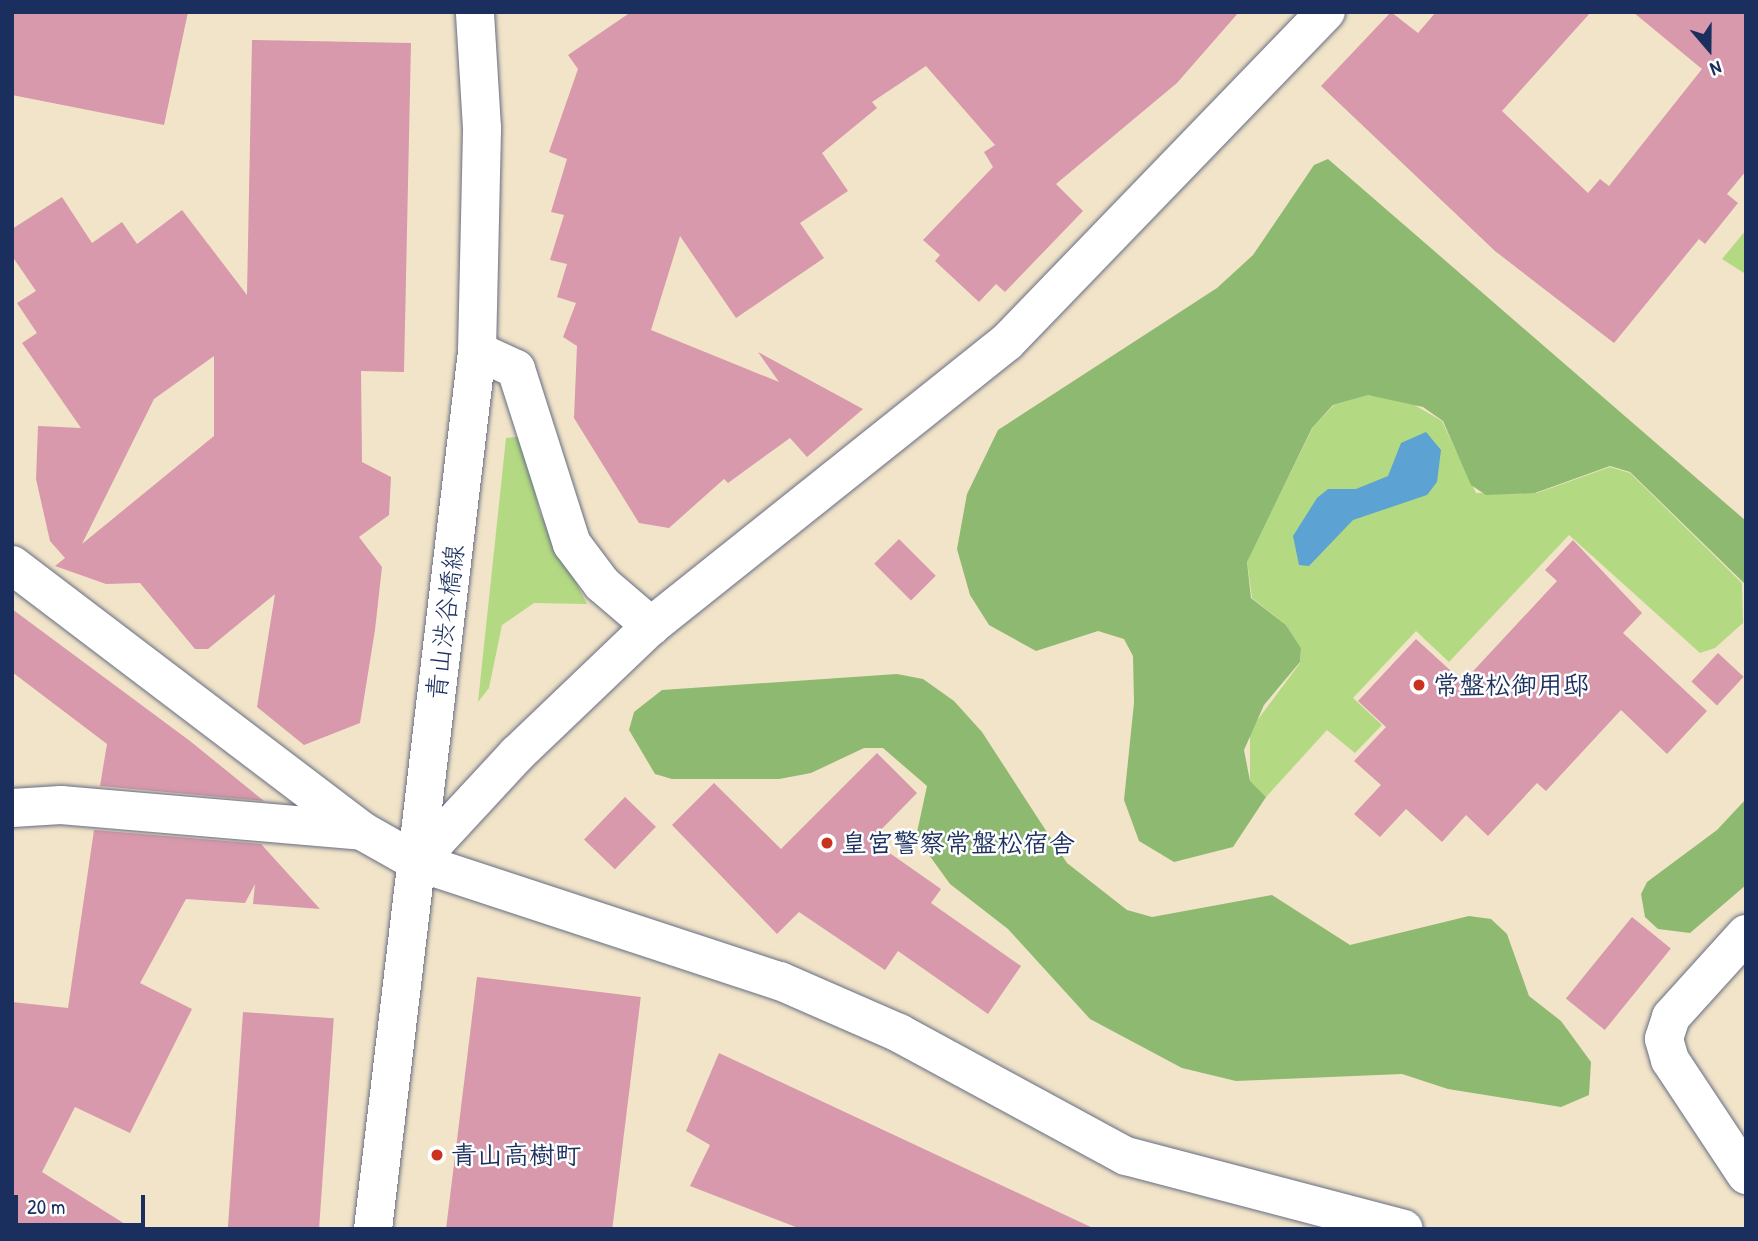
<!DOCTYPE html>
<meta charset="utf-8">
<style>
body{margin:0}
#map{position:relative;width:1758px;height:1241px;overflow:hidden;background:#f2e4c8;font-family:"Patrick Hand","Klee One",sans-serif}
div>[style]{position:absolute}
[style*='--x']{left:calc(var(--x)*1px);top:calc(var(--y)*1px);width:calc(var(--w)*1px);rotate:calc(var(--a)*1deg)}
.green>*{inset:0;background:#b3d982}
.forest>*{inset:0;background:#8eb970}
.water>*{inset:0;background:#5ca2d2}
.building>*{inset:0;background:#d799ab;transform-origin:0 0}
.roads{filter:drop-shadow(0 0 2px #666e83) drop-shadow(0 0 2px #666e83)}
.minor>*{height:38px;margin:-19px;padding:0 19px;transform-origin:19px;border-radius:19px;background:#fff}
.tertiary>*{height:38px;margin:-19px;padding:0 19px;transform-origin:19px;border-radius:19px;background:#fff}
.dots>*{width:19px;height:19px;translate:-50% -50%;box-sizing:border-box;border:4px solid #fff;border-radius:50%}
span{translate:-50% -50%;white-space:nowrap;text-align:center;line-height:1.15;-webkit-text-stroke:5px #fff;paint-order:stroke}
.street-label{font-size:26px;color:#1b2f5e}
.poi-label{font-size:26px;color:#1b2f5e;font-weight:700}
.left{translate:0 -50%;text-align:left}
.frame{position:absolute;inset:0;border:14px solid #1b2f5e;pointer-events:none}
.north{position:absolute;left:1674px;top:14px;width:70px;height:70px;-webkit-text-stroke:5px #fff;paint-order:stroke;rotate:160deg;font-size:19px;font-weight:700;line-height:28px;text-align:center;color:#1b2f5e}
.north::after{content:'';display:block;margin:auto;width:24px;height:32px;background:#1b2f5e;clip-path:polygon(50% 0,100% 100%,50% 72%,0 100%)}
.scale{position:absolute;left:14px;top:1195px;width:131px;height:32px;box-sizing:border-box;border:4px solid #1b2f5e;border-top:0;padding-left:9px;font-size:21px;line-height:24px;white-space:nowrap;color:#1b2f5e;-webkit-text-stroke:5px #fff;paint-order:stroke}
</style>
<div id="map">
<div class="green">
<i style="clip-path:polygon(1746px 230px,1746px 273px,1744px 273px,1722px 259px)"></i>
<i style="clip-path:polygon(1367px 395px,1404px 399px,1442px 421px,1476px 493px,1537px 493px,1610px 467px,1630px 473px,1742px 583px,1743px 623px,1715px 648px,1700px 653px,1569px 535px,1449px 662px,1416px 631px,1353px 698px,1382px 725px,1355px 753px,1327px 730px,1266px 797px,1250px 782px,1250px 730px,1300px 663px,1301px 648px,1286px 625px,1252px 598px,1247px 561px,1313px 427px,1334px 405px)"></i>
<i style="clip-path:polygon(525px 436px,539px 511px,587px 604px,534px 603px,502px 625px,489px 688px,478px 702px,506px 438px)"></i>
</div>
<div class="forest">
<i style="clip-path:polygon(1328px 159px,1746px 521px,1746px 585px,1630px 472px,1610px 466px,1535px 493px,1486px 495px,1471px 485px,1443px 421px,1423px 407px,1368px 395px,1333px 405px,1312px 428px,1247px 562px,1251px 598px,1286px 625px,1301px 648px,1300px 662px,1264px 705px,1244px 750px,1250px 781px,1266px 797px,1233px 847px,1174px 862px,1139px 841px,1124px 800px,1134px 703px,1133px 656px,1124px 639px,1098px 631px,1036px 651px,989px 625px,970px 595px,957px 549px,967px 494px,998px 430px,1217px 288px,1253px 255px,1314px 165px)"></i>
<i style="clip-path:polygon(897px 674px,923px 679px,954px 701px,982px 732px,1067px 863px,1127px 910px,1152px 917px,1272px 895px,1350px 945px,1469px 916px,1491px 919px,1507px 934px,1529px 996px,1561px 1021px,1591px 1062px,1589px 1095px,1561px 1107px,1448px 1089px,1402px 1074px,1236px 1081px,1182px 1068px,1090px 1019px,1008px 929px,950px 884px,916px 837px,927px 786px,883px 748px,864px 748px,811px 773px,779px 779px,672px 779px,655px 774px,629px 730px,634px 712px,662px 690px)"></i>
<i style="clip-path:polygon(1746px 799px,1746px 885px,1690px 933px,1658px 929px,1645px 917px,1641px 894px,1647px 882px,1717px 830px)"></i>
</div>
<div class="water">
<i style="clip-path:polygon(1426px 432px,1441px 450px,1437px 482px,1427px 495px,1353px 520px,1309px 566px,1299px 565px,1293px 536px,1317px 498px,1328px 489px,1356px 489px,1388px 476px,1401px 443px)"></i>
</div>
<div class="building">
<i style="clip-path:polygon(12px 12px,188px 12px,164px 125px,12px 95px)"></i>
<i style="clip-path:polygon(631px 12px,1239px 12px,1177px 83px,1056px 184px,1083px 211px,1005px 292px,996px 284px,979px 302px,935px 261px,940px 255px,923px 240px,993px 167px,984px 152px,995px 145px,926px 66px,872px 102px,877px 108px,822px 153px,848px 191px,800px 223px,824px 258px,736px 318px,680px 236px,651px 330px,779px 382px,758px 352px,863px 409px,807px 457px,790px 438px,728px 483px,724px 479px,669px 528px,639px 523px,574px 418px,577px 346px,563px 337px,576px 303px,557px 297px,567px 264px,550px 260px,564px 215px,551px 212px,567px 159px,549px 152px,578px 69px,568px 55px)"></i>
<i style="clip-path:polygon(1391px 12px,1418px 33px,1436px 12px,1591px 12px,1502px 111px,1588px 193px,1600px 179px,1609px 186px,1702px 69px,1633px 12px,1746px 12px,1746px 171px,1727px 194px,1738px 203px,1705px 244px,1699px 239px,1614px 343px,1495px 251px,1321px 86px)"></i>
<i style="clip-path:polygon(evenodd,252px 40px,411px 43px,404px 372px,361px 371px,362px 462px,391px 477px,389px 515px,359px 537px,382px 567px,375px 630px,360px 723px,304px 745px,257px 707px,275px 594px,208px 649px,195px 649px,140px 583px,106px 584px,55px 566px,65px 558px,50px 541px,36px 479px,38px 426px,81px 428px,22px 343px,37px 333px,17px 303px,36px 291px,12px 256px,12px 229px,62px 197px,92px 243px,122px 222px,137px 244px,182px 210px,247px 295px,252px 40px,214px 356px,214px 436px,82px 544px,154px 399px,214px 356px)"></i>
<i style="left:899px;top:539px;width:52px;height:35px;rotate:45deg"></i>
<i style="clip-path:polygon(1573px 540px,1642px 613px,1623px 633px,1707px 711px,1667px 754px,1621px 710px,1546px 791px,1537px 783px,1488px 836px,1466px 815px,1442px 842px,1406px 809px,1380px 837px,1354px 814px,1381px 785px,1354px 761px,1386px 727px,1358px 701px,1416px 639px,1463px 682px,1557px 581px,1545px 570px)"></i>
<i style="clip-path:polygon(12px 609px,190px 741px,264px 801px,100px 786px,107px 744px,12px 672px)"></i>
<i style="left:1718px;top:653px;width:35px;height:39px;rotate:43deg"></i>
<i style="clip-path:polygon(877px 753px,917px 793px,871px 840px,941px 889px,931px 903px,1021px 966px,988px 1014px,898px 951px,885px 970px,799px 912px,777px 934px,672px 825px,714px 783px,781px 849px)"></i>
<i style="left:625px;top:797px;width:43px;height:59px;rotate:44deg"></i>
<i style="clip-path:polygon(94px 830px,261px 844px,320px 909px,253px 904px,255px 884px,245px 903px,186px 899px,140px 983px,192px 1009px,130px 1133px,75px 1107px,42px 1172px,133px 1229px,12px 1229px,12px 1002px,68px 1008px)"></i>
<i style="left:1632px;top:917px;width:50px;height:105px;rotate:39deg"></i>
<i style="left:477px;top:977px;width:165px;height:254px;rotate:7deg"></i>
<i style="left:243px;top:1012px;width:91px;height:218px;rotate:4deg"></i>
<i style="clip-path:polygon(719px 1053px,1095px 1229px,801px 1229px,690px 1186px,710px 1145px,686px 1131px)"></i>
</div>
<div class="roads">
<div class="minor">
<i style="--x:477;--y:351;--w:43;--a:24.8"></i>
<i style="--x:516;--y:369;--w:184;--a:72.3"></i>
<i style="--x:572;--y:544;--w:50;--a:53.1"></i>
<i style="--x:602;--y:584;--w:65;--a:40.6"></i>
<i style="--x:12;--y:808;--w:49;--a:-3.5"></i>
<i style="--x:61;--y:805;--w:302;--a:4.9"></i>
</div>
<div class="tertiary">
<i style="--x:12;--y:565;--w:440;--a:37.2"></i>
<i style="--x:362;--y:831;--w:63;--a:29.4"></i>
<i style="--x:417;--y:862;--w:382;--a:18.2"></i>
<i style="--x:780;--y:981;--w:130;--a:23.6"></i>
<i style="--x:899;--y:1033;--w:258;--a:28.5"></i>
<i style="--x:1126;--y:1156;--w:287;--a:14.7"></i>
<i style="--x:417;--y:862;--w:147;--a:-47.2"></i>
<i style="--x:517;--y:754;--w:185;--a:-43.7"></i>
<i style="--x:651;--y:626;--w:455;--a:-38.6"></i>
<i style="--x:1007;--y:342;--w:459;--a:-46"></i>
<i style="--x:1746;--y:934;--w:112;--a:132.1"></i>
<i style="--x:1671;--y:1017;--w:23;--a:108"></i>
<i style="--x:1664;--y:1039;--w:22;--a:74"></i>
<i style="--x:1670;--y:1060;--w:138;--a:56.5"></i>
<i style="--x:373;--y:1229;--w:884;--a:-83.24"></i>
<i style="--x:477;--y:351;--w:223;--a:-88.7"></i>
<i style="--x:482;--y:128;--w:116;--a:-93.5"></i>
</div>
</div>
<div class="dots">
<i style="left:1419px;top:685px;background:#c8321e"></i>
<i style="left:827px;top:843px;background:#c8321e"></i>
<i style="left:437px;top:1155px;background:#c8321e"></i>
</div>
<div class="street-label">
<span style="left:445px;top:622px;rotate:-83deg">青山渋谷橋線</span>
</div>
<div class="poi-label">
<span class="left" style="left:1433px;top:685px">常盤松御用邸</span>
<span class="left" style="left:841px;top:843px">皇宮警察常盤松宿舎</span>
<span class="left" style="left:451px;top:1155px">青山高樹町</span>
</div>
<div class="frame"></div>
<div class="north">N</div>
<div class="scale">20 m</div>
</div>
